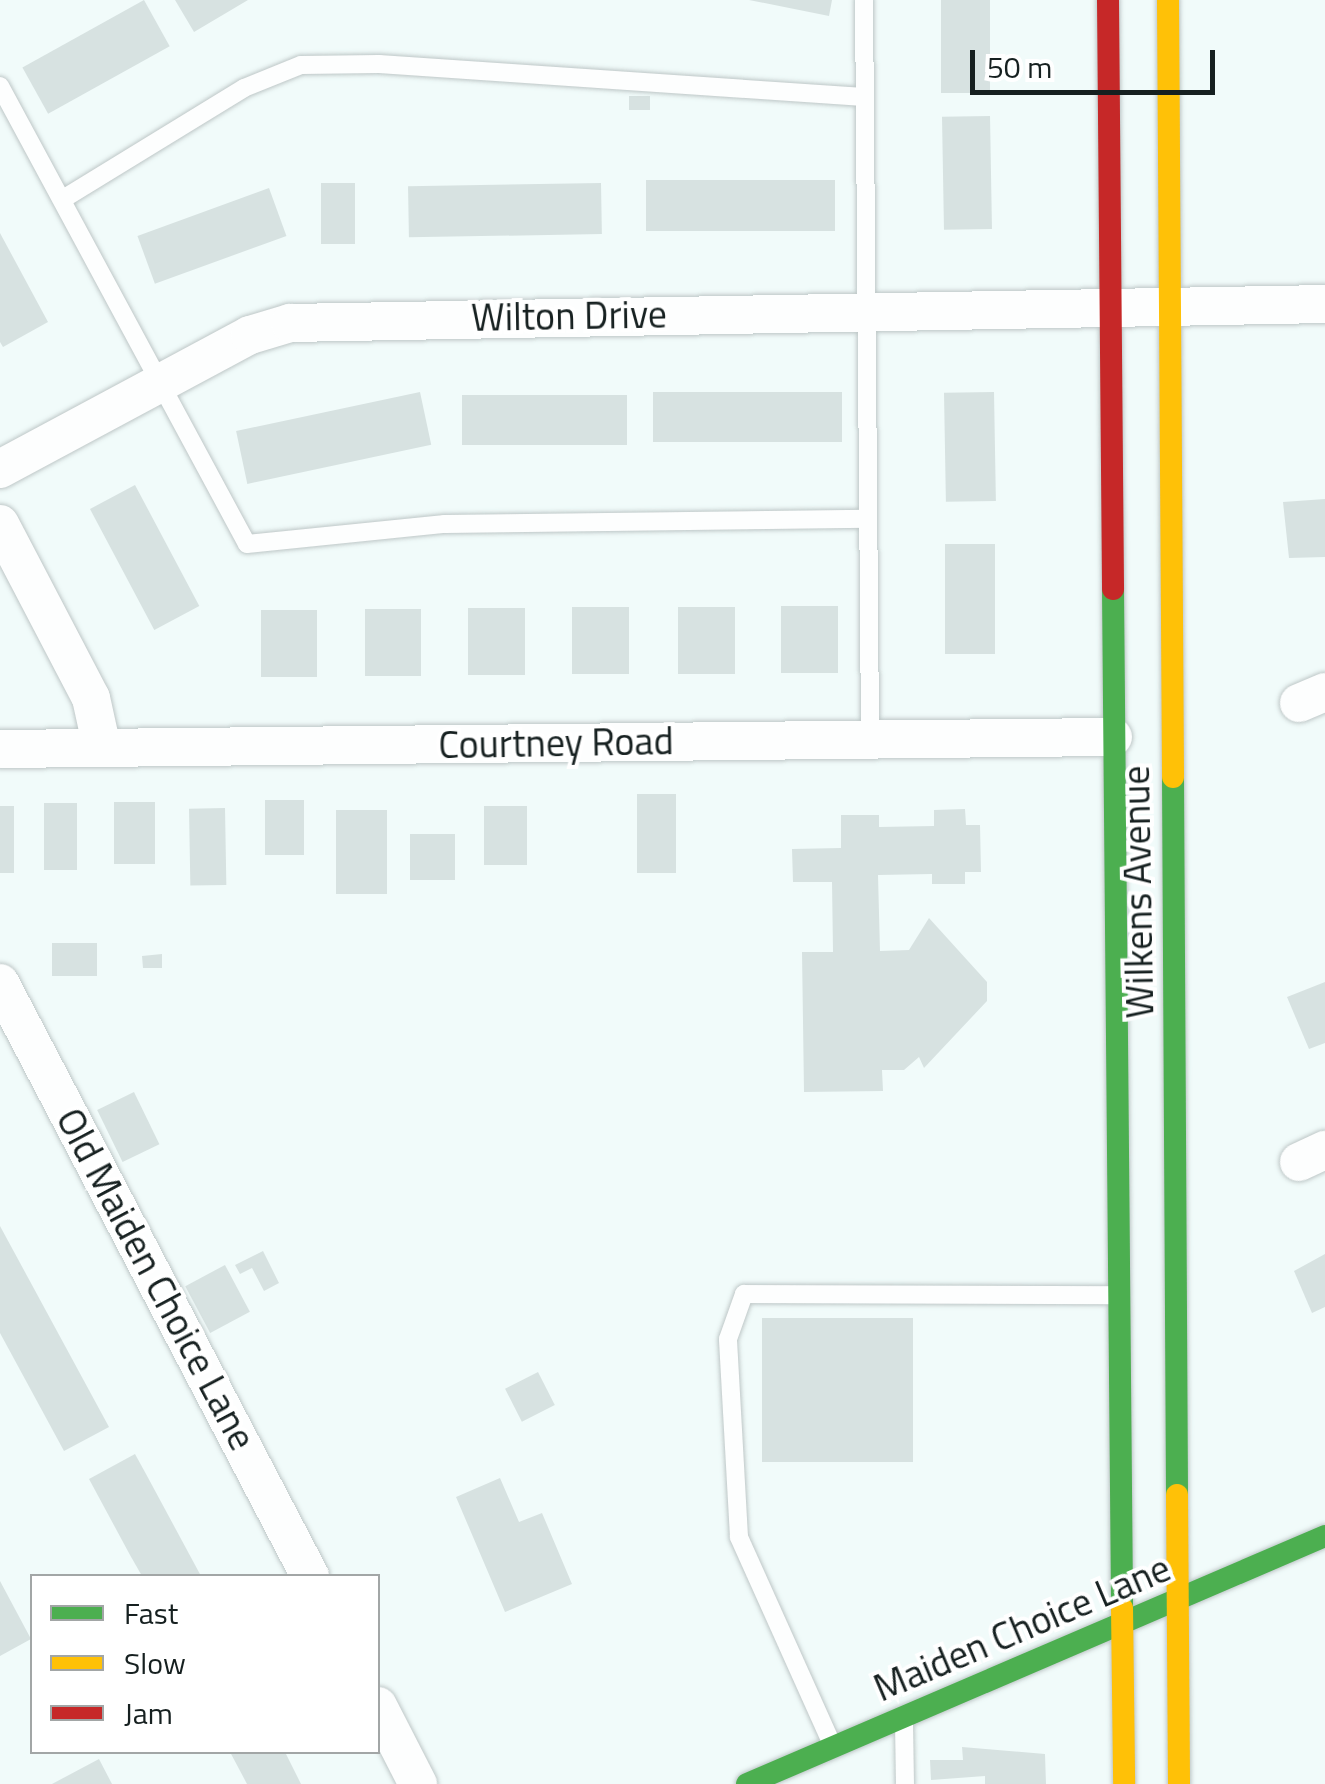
<!DOCTYPE html>
<style>
body{margin:0}
#map{position:relative;width:1325px;height:1784px;overflow:hidden;background:#f1fbfa;font-family:"Titillium Web",sans-serif}
div>[style]{position:absolute}
[style*='--x']{left:calc(var(--x)*1px);top:calc(var(--y)*1px);width:calc(var(--w)*1px);rotate:calc(var(--a)*1deg)}
.building>*{inset:0;background:#d7e2e1;transform-origin:0 0}
.roads{filter:drop-shadow(0 0 2px #bec7c7) drop-shadow(0 0 2px #bec7c7)}
.lane>*{height:18px;margin:-9px;padding:0 9px;transform-origin:9px;border-radius:9px;background:#fdfefe}
.street>*{height:38px;margin:-19px;padding:0 19px;transform-origin:19px;border-radius:19px;background:#fdfefe}
.fast>*{height:22px;margin:-11px;padding:0 11px;transform-origin:11px;border-radius:11px;background:#4caf50}
.slow>*{height:22px;margin:-11px;padding:0 11px;transform-origin:11px;border-radius:11px;background:#ffc107}
.jam>*{height:22px;margin:-11px;padding:0 11px;transform-origin:11px;border-radius:11px;background:#c62828}
span{translate:-50% -50%;white-space:nowrap;text-align:center;line-height:1.15;-webkit-text-stroke:8px #fff;paint-order:stroke}
.street-label{font-size:38px;color:#162020}
.legend{position:absolute;left:30px;top:1574px;width:350px;height:180px;box-sizing:border-box;background:#fff;border:2px solid #a2a6a6;margin:0;padding:12px 18px;list-style:none;font-size:30px;color:#162020}
.legend li{display:flex;align-items:center;gap:20px;height:50px}
.legend b{width:50px;border:2px solid #a2a6a6}
.scale{position:absolute;left:970px;top:50px;width:245px;height:45px;box-sizing:border-box;border:5px solid #162020;border-top:0;padding-left:12px;font-size:30px;line-height:35px;white-space:nowrap;color:#162020;-webkit-text-stroke:8px #fff;paint-order:stroke}
</style>
<div id="map">
<div class="building">
<i style="left:144px;top:0;width:53px;height:139px;rotate:61deg"></i>
<i style="clip-path:polygon(175px 0,248px 0,194px 32px)"></i>
<i style="clip-path:polygon(749px 0,832px 0,829px 16px)"></i>
<i style="left:941px;top:0;width:49px;height:93px"></i>
<i style="left:650px;top:96px;width:14px;height:21px;rotate:90deg"></i>
<i style="left:990px;top:116px;width:113px;height:48px;rotate:89deg"></i>
<i style="left:835px;top:180px;width:51px;height:189px;rotate:90deg"></i>
<i style="left:355px;top:183px;width:61px;height:34px;rotate:90deg"></i>
<i style="left:601px;top:183px;width:51px;height:193px;rotate:89deg"></i>
<i style="left:269px;top:188px;width:51px;height:140px;rotate:70deg"></i>
<i style="clip-path:polygon(0 233px,48px 322px,3px 347px,0 342px)"></i>
<i style="left:420px;top:392px;width:54px;height:188px;rotate:78deg"></i>
<i style="left:842px;top:392px;width:50px;height:189px;rotate:90deg"></i>
<i style="left:994px;top:392px;width:109px;height:50px;rotate:89deg"></i>
<i style="left:627px;top:395px;width:50px;height:165px;rotate:90deg"></i>
<i style="left:135px;top:485px;width:137px;height:51px;rotate:62deg"></i>
<i style="clip-path:polygon(1325px 499px,1325px 557px,1289px 558px,1283px 502px)"></i>
<i style="left:945px;top:544px;width:50px;height:110px"></i>
<i style="left:781px;top:606px;width:57px;height:67px"></i>
<i style="left:629px;top:607px;width:67px;height:57px;rotate:90deg"></i>
<i style="left:678px;top:607px;width:57px;height:67px"></i>
<i style="left:468px;top:608px;width:57px;height:67px"></i>
<i style="left:365px;top:609px;width:56px;height:67px"></i>
<i style="left:261px;top:610px;width:56px;height:67px"></i>
<i style="left:676px;top:794px;width:79px;height:39px;rotate:90deg"></i>
<i style="left:265px;top:800px;width:39px;height:55px"></i>
<i style="left:155px;top:802px;width:62px;height:41px;rotate:90deg"></i>
<i style="left:77px;top:803px;width:67px;height:33px;rotate:90deg"></i>
<i style="left:0;top:806px;width:14px;height:67px"></i>
<i style="left:484px;top:806px;width:43px;height:59px"></i>
<i style="left:225px;top:808px;width:77px;height:36px;rotate:89deg"></i>
<i style="clip-path:polygon(965px 809px,966px 825px,980px 825px,981px 872px,965px 872px,965px 884px,932px 884px,932px 874px,878px 875px,880px 951px,909px 950px,929px 918px,987px 982px,987px 1001px,924px 1068px,919px 1057px,904px 1070px,882px 1070px,883px 1091px,804px 1092px,802px 952px,833px 952px,832px 882px,793px 882px,792px 849px,841px 848px,841px 815px,879px 815px,879px 827px,934px 826px,934px 810px)"></i>
<i style="left:336px;top:810px;width:51px;height:84px"></i>
<i style="left:410px;top:834px;width:45px;height:46px"></i>
<i style="left:52px;top:943px;width:45px;height:33px"></i>
<i style="clip-path:polygon(162px 954px,162px 968px,143px 968px,142px 956px)"></i>
<i style="clip-path:polygon(1325px 982px,1325px 1043px,1309px 1049px,1287px 997px)"></i>
<i style="left:134px;top:1092px;width:58px;height:41px;rotate:64deg"></i>
<i style="clip-path:polygon(0 1226px,109px 1427px,64px 1451px,0 1333px)"></i>
<i style="clip-path:polygon(263px 1251px,279px 1283px,264px 1291px,252px 1268px,240px 1274px,235px 1265px)"></i>
<i style="clip-path:polygon(1325px 1254px,1325px 1307px,1312px 1313px,1294px 1271px)"></i>
<i style="left:225px;top:1265px;width:53px;height:45px;rotate:62deg"></i>
<i style="left:762px;top:1318px;width:151px;height:144px"></i>
<i style="left:538px;top:1372px;width:37px;height:37px;rotate:63deg"></i>
<i style="clip-path:polygon(135px 1454px,146px 1474px,201px 1576px,142px 1576px,130px 1555px,89px 1479px)"></i>
<i style="clip-path:polygon(500px 1478px,519px 1522px,542px 1513px,572px 1584px,505px 1612px,456px 1497px)"></i>
<i style="clip-path:polygon(0 1581px,31px 1639px,0 1656px)"></i>
<i style="clip-path:polygon(962px 1747px,1045px 1754px,1046px 1784px,985px 1784px,985px 1776px,931px 1780px,930px 1760px,963px 1760px)"></i>
<i style="clip-path:polygon(230px 1752px,285px 1752px,301px 1784px,247px 1784px)"></i>
<i style="clip-path:polygon(99px 1759px,112px 1784px,52px 1784px)"></i>
</div>
<div class="roads">
<div class="lane">
<i style="--x:864;--y:0;--w:739;--a:89.53"></i>
<i style="--x:0;--y:86;--w:520;--a:61.66"></i>
<i style="--x:247;--y:544;--w:199;--a:-5.8"></i>
<i style="--x:445;--y:524;--w:423;--a:-0.7"></i>
<i style="--x:63;--y:199;--w:212;--a:-31.5"></i>
<i style="--x:244;--y:88;--w:61;--a:-22"></i>
<i style="--x:301;--y:65;--w:78;--a:-0.7"></i>
<i style="--x:379;--y:64;--w:486;--a:3.9"></i>
<i style="--x:904;--y:1722;--w:62;--a:89.1"></i>
<i style="--x:831;--y:1742;--w:225;--a:-114.2"></i>
<i style="--x:739;--y:1537;--w:198;--a:-93.2"></i>
<i style="--x:728;--y:1339;--w:48;--a:-70.4"></i>
<i style="--x:744;--y:1294;--w:373;--a:0.2"></i>
</div>
<div class="street">
<i style="--x:0;--y:469;--w:284;--a:-28.2"></i>
<i style="--x:250;--y:335;--w:42;--a:-16.7"></i>
<i style="--x:290;--y:323;--w:1035;--a:-1.05"></i>
<i style="--x:0;--y:524;--w:196;--a:62.4"></i>
<i style="--x:91;--y:698;--w:51;--a:77.6"></i>
<i style="--x:1299;--y:703;--w:28;--a:-23"></i>
<i style="--x:0;--y:749;--w:1113;--a:-0.62"></i>
<i style="--x:0;--y:983;--w:669;--a:62.4"></i>
<i style="--x:1299;--y:1162;--w:29;--a:-25"></i>
<i style="--x:378;--y:1706;--w:88;--a:62.9"></i>
</div>
<div class="fast">
<i style="--x:1113;--y:589;--w:1019;--a:89.49"></i>
<i style="--x:1173;--y:777;--w:718;--a:89.68"></i>
<i style="--x:747;--y:1784;--w:629;--a:-23.22"></i>
</div>
<div class="slow">
<i style="--x:1168;--y:0;--w:777;--a:89.63"></i>
<i style="--x:1177;--y:1495;--w:289;--a:89.6"></i>
<i style="--x:1122;--y:1608;--w:176;--a:89.3"></i>
</div>
<div class="jam">
<i style="--x:1108;--y:0;--w:589;--a:89.51"></i>
</div>
</div>
<div class="street-label">
<span style="left:569px;top:316px;rotate:-1deg">Wilton Drive</span>
<span style="left:556px;top:743px;rotate:-1deg">Courtney Road</span>
<span style="left:1138px;top:892px;rotate:-91deg">Wilkens Avenue</span>
<span style="left:156px;top:1279px;rotate:62deg">Old Maiden Choice Lane</span>
<span style="left:1022px;top:1628px;rotate:-23deg">Maiden Choice Lane</span>
</div>
<ul class="legend">
<li><b style="height:12px;background:#4caf50"></b>Fast</li>
<li><b style="height:12px;background:#ffc107"></b>Slow</li>
<li><b style="height:12px;background:#c62828"></b>Jam</li>
</ul>
<div class="scale">50 m</div>
</div>
